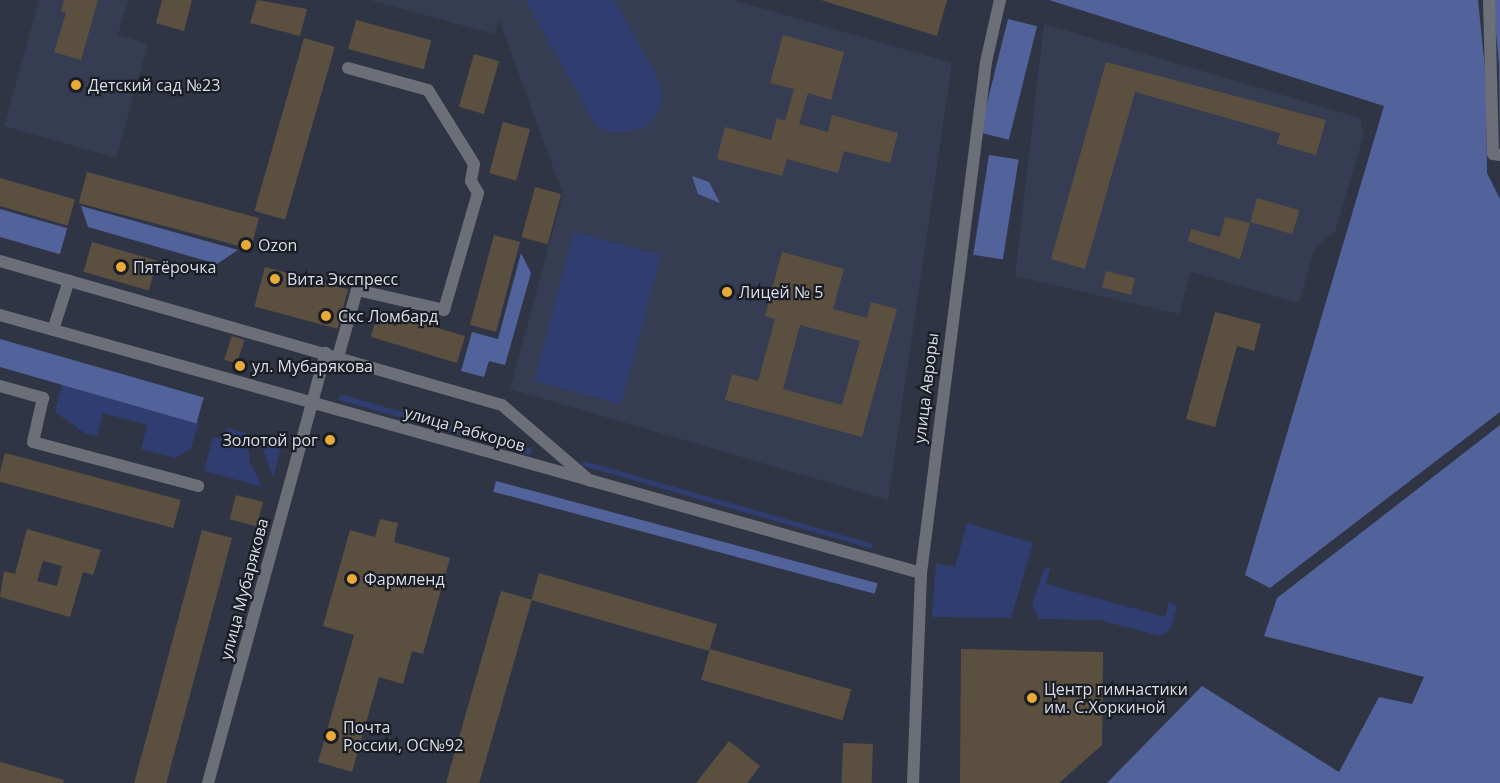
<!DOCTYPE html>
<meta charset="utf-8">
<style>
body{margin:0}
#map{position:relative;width:1500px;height:783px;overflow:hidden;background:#303545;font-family:"Open Sans",sans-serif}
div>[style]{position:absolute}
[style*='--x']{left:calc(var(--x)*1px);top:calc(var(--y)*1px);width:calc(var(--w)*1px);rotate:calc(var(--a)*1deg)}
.built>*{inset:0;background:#363d53}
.green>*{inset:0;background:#2f3d70;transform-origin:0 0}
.forest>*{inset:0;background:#52629a;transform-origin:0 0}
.building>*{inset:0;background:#5b5040;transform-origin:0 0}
.minor>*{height:12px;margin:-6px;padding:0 6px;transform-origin:6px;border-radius:6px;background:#6d6f78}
.tertiary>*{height:12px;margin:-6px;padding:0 6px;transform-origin:6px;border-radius:6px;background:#6d6f78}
.dots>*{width:16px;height:16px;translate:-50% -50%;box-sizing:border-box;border:3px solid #1a1d24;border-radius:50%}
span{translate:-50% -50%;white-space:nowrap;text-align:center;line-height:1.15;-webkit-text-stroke:4.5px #1a1d24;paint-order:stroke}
.poi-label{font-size:16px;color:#dadee8}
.left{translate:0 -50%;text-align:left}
.right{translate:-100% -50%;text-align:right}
.street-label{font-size:16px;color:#dadee8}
</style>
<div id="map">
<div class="built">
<i style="clip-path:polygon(39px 0,128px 0,118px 35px,148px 44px,116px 158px,4px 126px)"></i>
<i style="clip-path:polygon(370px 0,733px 0,952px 63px,888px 500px,510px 389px,563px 194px,499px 20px,494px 34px)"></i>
<i style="clip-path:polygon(1044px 24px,1360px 118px,1364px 135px,1335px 232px,1315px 247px,1299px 303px,1191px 272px,1179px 314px,1015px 276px)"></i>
</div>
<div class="green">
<i style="clip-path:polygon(526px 0,615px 0,659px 81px,662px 97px,656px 115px,646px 128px,611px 133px,596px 126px)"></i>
<i style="left:574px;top:232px;width:90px;height:154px;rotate:15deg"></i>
<i style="clip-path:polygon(62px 384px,199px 421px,191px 449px,175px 458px,141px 449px,147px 425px,103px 413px,97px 436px,85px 433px,55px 412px)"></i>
<i style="left:340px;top:394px;width:200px;height:6px;rotate:16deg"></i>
<i style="clip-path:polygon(226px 428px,246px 433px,250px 462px,262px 487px,204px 471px,213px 437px,223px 439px)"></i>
<i style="clip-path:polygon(259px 436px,282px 443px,273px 478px)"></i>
<i style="left:584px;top:461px;width:301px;height:5px;rotate:16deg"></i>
<i style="clip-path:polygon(967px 523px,1033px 543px,1011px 618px,932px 617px,936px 563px,955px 567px)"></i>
<i style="clip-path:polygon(1045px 567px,1050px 568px,1046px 584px,1165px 617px,1169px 601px,1177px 606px,1171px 628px,1161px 636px,1099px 620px,1039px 619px,1032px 604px)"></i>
</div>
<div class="forest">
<i style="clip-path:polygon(1049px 0,1478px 0,1486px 78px,1487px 173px,1500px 199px,1500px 412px,1270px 588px,1245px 575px,1384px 106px)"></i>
<i style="clip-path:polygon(1493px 0,1500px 0,1500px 150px,1499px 65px)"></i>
<i style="left:1008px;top:19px;width:30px;height:117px;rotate:14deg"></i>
<i style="left:989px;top:155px;width:30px;height:101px;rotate:9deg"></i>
<i style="clip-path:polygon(692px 176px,709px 182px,720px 203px,698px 194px)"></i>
<i style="clip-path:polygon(81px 206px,238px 250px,217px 264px,88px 227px)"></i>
<i style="left:0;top:209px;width:70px;height:27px;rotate:16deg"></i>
<i style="clip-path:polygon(521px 253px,531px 273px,505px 365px,489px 361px,484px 377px,461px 371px,472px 332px,498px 339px)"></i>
<i style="left:0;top:339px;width:212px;height:27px;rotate:16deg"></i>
<i style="clip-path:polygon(1500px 425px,1500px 783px,1107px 783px,1202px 686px,1339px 772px,1379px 697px,1412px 704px,1424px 677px,1264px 636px,1277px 598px)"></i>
<i style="left:496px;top:481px;width:395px;height:11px;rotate:15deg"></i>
</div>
<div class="building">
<i style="clip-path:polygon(64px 0,98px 0,81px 60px,54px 52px,66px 13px,61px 11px)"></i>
<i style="clip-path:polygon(162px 0,192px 0,184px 31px,156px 23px)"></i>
<i style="clip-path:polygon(257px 0,307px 9px,300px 36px,250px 23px)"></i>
<i style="clip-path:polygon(821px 0,947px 0,937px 36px)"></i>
<i style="left:356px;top:20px;width:78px;height:30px;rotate:15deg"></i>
<i style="clip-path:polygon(783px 35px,844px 52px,831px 100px,808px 93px,799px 124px,828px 132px,832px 115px,898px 133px,890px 163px,844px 151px,838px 173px,787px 159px,782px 176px,717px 159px,725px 127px,771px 140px,777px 118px,785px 121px,794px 89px,770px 83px)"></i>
<i style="left:304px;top:38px;width:32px;height:180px;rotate:16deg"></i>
<i style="left:474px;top:54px;width:26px;height:55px;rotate:16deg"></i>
<i style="clip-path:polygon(1106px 62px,1326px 120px,1316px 155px,1277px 144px,1280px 133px,1135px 92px,1085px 269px,1051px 259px)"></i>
<i style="left:503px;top:122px;width:28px;height:53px;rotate:15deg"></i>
<i style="left:87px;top:172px;width:178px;height:32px;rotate:15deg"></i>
<i style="left:0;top:178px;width:78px;height:27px;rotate:16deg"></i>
<i style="left:535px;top:187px;width:27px;height:52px;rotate:15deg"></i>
<i style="left:1257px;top:198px;width:44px;height:25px;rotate:16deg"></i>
<i style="clip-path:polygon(1225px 217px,1250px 223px,1240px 259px,1188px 241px,1191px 229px,1220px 237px)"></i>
<i style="left:494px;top:235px;width:27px;height:93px;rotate:15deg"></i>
<i style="left:92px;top:242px;width:68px;height:31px;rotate:16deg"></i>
<i style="clip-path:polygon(evenodd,782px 252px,844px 269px,833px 309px,867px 318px,871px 302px,897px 309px,862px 437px,725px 400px,732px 374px,758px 381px,775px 319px,765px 316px,782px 252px,800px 325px,860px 341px,842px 405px,783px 389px,800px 325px)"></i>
<i style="left:265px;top:267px;width:86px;height:41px;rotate:15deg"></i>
<i style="left:1106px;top:271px;width:30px;height:17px;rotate:14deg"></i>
<i style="left:379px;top:310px;width:90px;height:28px;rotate:17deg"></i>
<i style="clip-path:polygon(1215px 312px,1261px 324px,1254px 351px,1237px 346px,1215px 427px,1186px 419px)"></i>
<i style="left:232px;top:336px;width:13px;height:25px;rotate:18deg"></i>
<i style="left:5px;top:453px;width:182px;height:29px;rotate:15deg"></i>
<i style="left:236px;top:495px;width:28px;height:25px;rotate:15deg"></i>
<i style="clip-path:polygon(380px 519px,398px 523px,394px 542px,450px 558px,423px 654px,412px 651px,403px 684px,379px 677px,352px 772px,318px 762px,354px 635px,323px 626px,350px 530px,375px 537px)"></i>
<i style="clip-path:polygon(evenodd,27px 529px,101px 550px,93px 575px,83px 572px,70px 617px,0 597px,4px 571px,15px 574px,27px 529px,43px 561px,62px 566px,57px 586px,37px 581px,43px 561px)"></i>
<i style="left:202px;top:530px;width:31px;height:263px;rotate:15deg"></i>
<i style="left:539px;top:573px;width:185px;height:28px;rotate:16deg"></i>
<i style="left:501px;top:591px;width:32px;height:199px;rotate:16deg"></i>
<i style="left:710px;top:649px;width:147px;height:32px;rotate:16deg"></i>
<i style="clip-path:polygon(961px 649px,1103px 652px,1102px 745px,1059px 783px,960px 783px)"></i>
<i style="clip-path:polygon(729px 741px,760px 766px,747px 783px,696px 783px)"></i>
<i style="left:843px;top:743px;width:30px;height:40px;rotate:2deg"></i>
<i style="clip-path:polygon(0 762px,64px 780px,63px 783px,0 783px)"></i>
</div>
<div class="minor">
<i style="--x:1489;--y:0;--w:154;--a:88.5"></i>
<i style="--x:1493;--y:154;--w:7;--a:8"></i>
<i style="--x:0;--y:261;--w:522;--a:16.01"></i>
<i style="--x:502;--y:405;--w:116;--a:40.8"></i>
<i style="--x:53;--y:330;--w:52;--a:-72.3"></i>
<i style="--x:338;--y:357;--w:70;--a:-74.2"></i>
<i style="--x:357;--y:290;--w:89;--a:12.9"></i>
<i style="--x:444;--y:310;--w:122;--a:-73.8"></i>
<i style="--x:478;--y:193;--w:14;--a:-120"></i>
<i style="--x:471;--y:181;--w:17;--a:-80"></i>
<i style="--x:474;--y:164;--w:87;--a:-121.9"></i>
<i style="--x:428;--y:90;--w:83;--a:-164.6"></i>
<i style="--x:0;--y:386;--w:45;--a:15.6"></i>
<i style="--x:43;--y:398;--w:45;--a:102.8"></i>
<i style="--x:33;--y:442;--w:171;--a:14.9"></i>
<i style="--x:208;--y:783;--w:446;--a:-74.7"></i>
</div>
<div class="tertiary">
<i style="--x:0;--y:315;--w:956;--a:15.65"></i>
<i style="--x:913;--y:783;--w:210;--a:-87.8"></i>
<i style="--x:921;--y:573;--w:515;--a:-82.75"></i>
<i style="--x:986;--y:62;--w:64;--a:-77.3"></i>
</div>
<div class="dots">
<i style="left:76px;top:85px;background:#e9ab38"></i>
<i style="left:246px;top:245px;background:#e9ab38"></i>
<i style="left:121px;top:267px;background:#e9ab38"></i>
<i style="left:275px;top:279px;background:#e9ab38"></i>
<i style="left:727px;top:292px;background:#e9ab38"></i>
<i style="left:326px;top:316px;background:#e9ab38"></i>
<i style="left:240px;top:366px;background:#e9ab38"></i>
<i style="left:330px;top:440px;background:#e9ab38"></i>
<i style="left:352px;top:579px;background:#e9ab38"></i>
<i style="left:1032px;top:698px;background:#e9ab38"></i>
<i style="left:331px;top:736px;background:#e9ab38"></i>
</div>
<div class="poi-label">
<span class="left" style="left:88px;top:85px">Детский сад №23</span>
<span class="left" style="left:258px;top:245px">Ozon</span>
<span class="left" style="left:133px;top:267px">Пятёрочка</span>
<span class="left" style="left:287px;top:279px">Вита Экспресс</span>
<span class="left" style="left:739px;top:292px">Лицей № 5</span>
<span class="left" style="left:338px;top:316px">Скс Ломбард</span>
<span class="left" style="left:252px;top:366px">ул. Мубарякова</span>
<span class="right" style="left:318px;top:440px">Золотой рог</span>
<span class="left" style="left:364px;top:579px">Фармленд</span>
<span class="left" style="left:1044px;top:698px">Центр гимнастики<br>им. С.Хоркиной</span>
<span class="left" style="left:343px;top:736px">Почта<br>России, ОС№92</span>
</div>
<div class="street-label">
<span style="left:926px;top:388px;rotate:-83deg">улица Авроры</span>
<span style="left:465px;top:429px;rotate:16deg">улица Рабкоров</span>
<span style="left:244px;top:589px;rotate:-75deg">улица Мубарякова</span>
</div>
</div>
